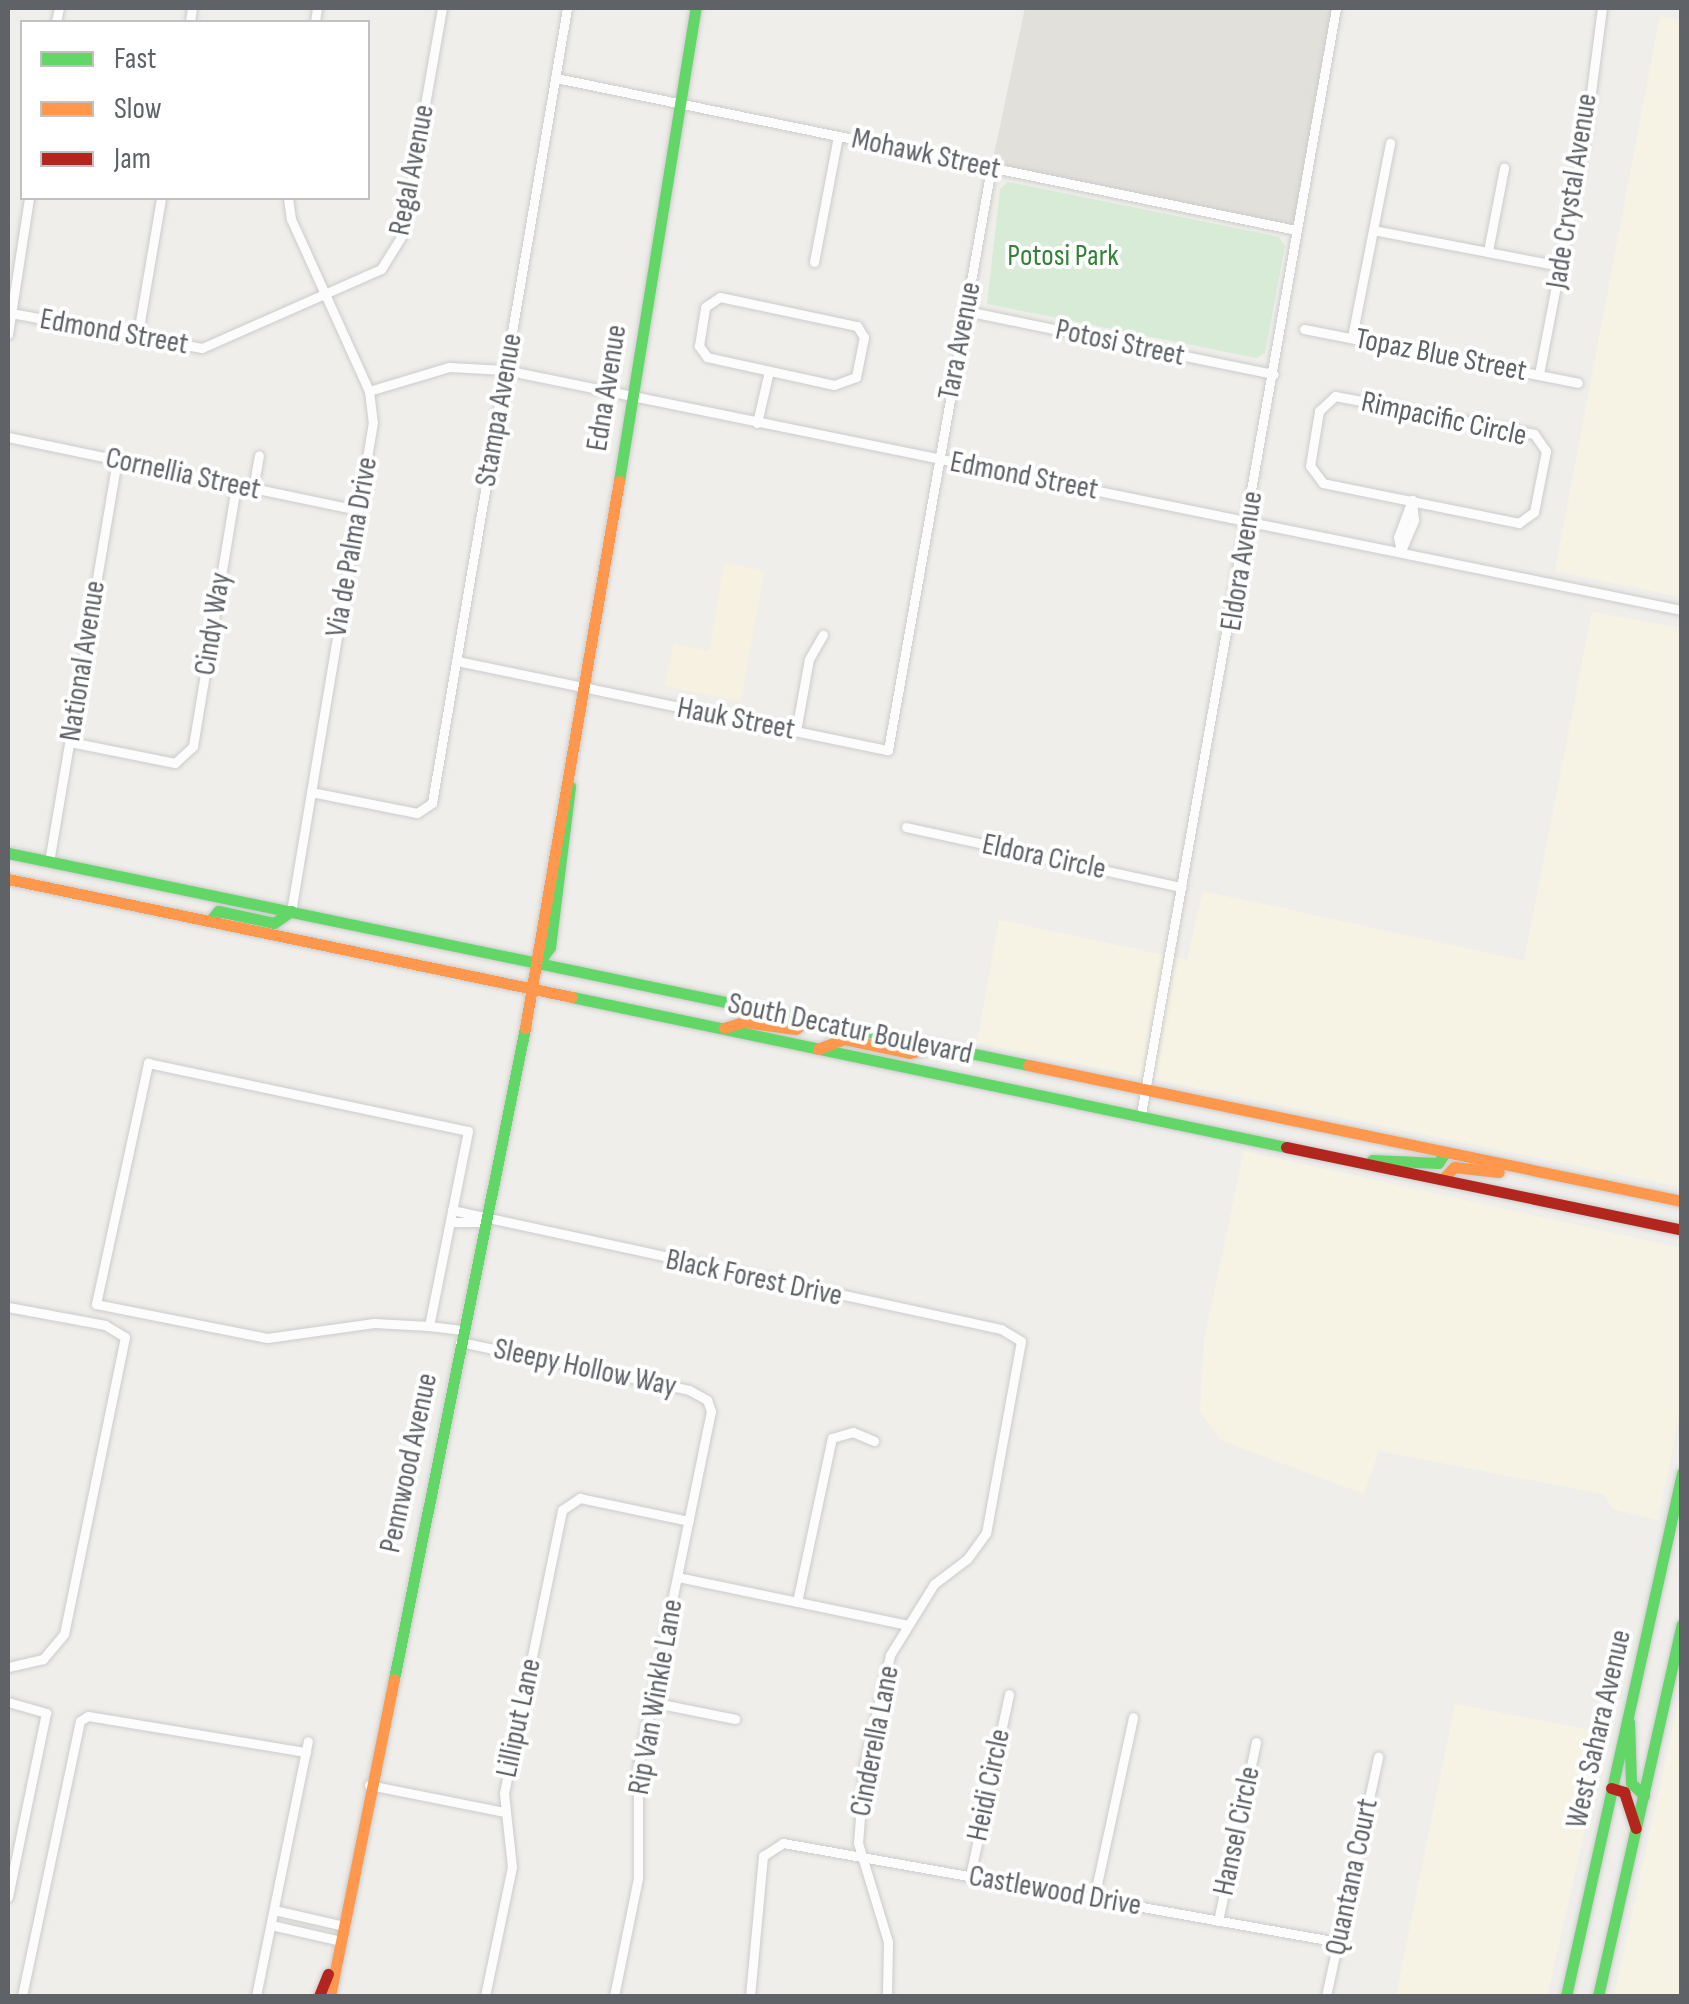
<!DOCTYPE html>
<style>
body{margin:0}
#map{position:relative;width:1689px;height:2004px;overflow:hidden;background:#efeeea;font-family:"Sofia Sans Condensed",sans-serif}
div>[style]{position:absolute}
[style*='--x']{left:calc(var(--x)*1px);top:calc(var(--y)*1px);width:calc(var(--w)*1px);rotate:calc(var(--a)*1deg)}
.commercial>*{inset:0;background:#f7f3e4}
.education>*{inset:0;background:#e2e0da}
.green>*{inset:0;background:#d8ebd6}
.sand>*{inset:0;background:#f6f1e1}
.roads{filter:drop-shadow(0 0 2px #cbcccc) drop-shadow(0 0 2px #cbcccc)}
.street>*{height:9px;margin:-4.5px;padding:0 4.5px;transform-origin:4.5px;border-radius:4.5px;background:#fdfcfc}
.fast>*{height:11px;margin:-5.5px;padding:0 5.5px;transform-origin:5.5px;border-radius:5.5px;background:#63d668}
.slow>*{height:11px;margin:-5.5px;padding:0 5.5px;transform-origin:5.5px;border-radius:5.5px;background:#ff974d}
.jam>*{height:11px;margin:-5.5px;padding:0 5.5px;transform-origin:5.5px;border-radius:5.5px;background:#b3261e}
span{translate:-50% -50%;white-space:nowrap;text-align:center;line-height:1.15;-webkit-text-stroke:8px #fff;paint-order:stroke}
.street-label{font-size:30px;color:#5f6368}
.park-label{font-size:30px;color:#348238}
.frame{position:absolute;inset:0;border:10px solid #5f6368;pointer-events:none}
.legend{position:absolute;left:20px;top:20px;width:350px;height:180px;box-sizing:border-box;background:#fff;border:2px solid #bfc1c3;margin:0;padding:12px 18px;list-style:none;font-size:30px;color:#5f6368}
.legend li{display:flex;align-items:center;gap:20px;height:50px}
.legend b{width:50px;border:2px solid #bfc1c3}
</style>
<div id="map">
<div class="commercial">
<i style="clip-path:polygon(1660px 16px,1682px 20px,1681px 597px,1555px 571px)"></i>
<i style="clip-path:polygon(1592px 612px,1681px 628px,1681px 1187px,977px 1043px,999px 920px,1187px 960px,1203px 891px,1524px 961px)"></i>
<i style="clip-path:polygon(1244px 1151px,1681px 1248px,1681px 1407px,1658px 1520px,1613px 1509px,1603px 1494px,1379px 1451px,1364px 1494px,1220px 1440px,1200px 1412px,1204px 1341px)"></i>
<i style="clip-path:polygon(1681px 1690px,1681px 1996px,1614px 1996px,1667px 1754px)"></i>
<i style="clip-path:polygon(1455px 1704px,1607px 1733px,1547px 1996px,1396px 1996px)"></i>
</div>
<div class="education">
<i style="clip-path:polygon(1025px 8px,1336px 8px,1296px 230px,991px 168px)"></i>
</div>
<div class="green">
<i style="clip-path:polygon(1008px 182px,1279px 237px,1285px 246px,1265px 353px,1256px 358px,987px 304px,1000px 189px)"></i>
</div>
<div class="sand">
<i style="clip-path:polygon(724px 562px,764px 571px,741px 702px,664px 686px,674px 644px,709px 651px)"></i>
</div>
<div class="roads">
<div class="street">
<i style="--x:56;--y:22;--w:14;--a:-78"></i>
<i style="--x:190;--y:22;--w:14;--a:-82"></i>
<i style="--x:315;--y:22;--w:14;--a:-82"></i>
<i style="--x:556;--y:78;--w:755;--a:11.61"></i>
<i style="--x:288;--y:198;--w:21;--a:82"></i>
<i style="--x:291;--y:219;--w:189;--a:65.6"></i>
<i style="--x:369;--y:391;--w:31;--a:83"></i>
<i style="--x:373;--y:422;--w:496;--a:99.5"></i>
<i style="--x:1373;--y:230;--w:190;--a:10.9"></i>
<i style="--x:1488;--y:251;--w:85;--a:-79.1"></i>
<i style="--x:814;--y:262;--w:128;--a:-79.2"></i>
<i style="--x:720;--y:297;--w:140;--a:12"></i>
<i style="--x:857;--y:326;--w:13;--a:58"></i>
<i style="--x:864;--y:337;--w:41;--a:101.3"></i>
<i style="--x:856;--y:377;--w:23;--a:160"></i>
<i style="--x:834;--y:385;--w:130;--a:-167.6"></i>
<i style="--x:707;--y:357;--w:14;--a:-126"></i>
<i style="--x:699;--y:346;--w:39;--a:-81"></i>
<i style="--x:705;--y:307;--w:18;--a:-34"></i>
<i style="--x:966;--y:311;--w:314;--a:11.6"></i>
<i style="--x:11;--y:313;--w:194;--a:10.4"></i>
<i style="--x:202;--y:348;--w:196;--a:-23.8"></i>
<i style="--x:381;--y:269;--w:40;--a:-58"></i>
<i style="--x:402;--y:235;--w:230;--a:-80"></i>
<i style="--x:1304;--y:329;--w:279;--a:11.1"></i>
<i style="--x:8;--y:334;--w:138;--a:-81.2"></i>
<i style="--x:1352;--y:337;--w:198;--a:-78.9"></i>
<i style="--x:137;--y:339;--w:143;--a:-80.3"></i>
<i style="--x:1539;--y:374;--w:248;--a:-79.1"></i>
<i style="--x:1586;--y:131;--w:124;--a:-82.6"></i>
<i style="--x:369;--y:391;--w:84;--a:-16.7"></i>
<i style="--x:449;--y:367;--w:56;--a:3.1"></i>
<i style="--x:505;--y:370;--w:1201;--a:11.53"></i>
<i style="--x:1335;--y:396;--w:203;--a:10.8"></i>
<i style="--x:1534;--y:434;--w:21;--a:55"></i>
<i style="--x:1546;--y:451;--w:62;--a:101.1"></i>
<i style="--x:1534;--y:512;--w:19;--a:144"></i>
<i style="--x:1519;--y:523;--w:200;--a:-168.5"></i>
<i style="--x:1323;--y:483;--w:21;--a:-127"></i>
<i style="--x:1310;--y:466;--w:56;--a:-80.7"></i>
<i style="--x:1319;--y:411;--w:22;--a:-43"></i>
<i style="--x:757;--y:423;--w:53;--a:-77"></i>
<i style="--x:8;--y:437;--w:358;--a:11.8"></i>
<i style="--x:253;--y:489;--w:34;--a:-80"></i>
<i style="--x:1401;--y:551;--w:34;--a:-67"></i>
<i style="--x:1414;--y:520;--w:20;--a:-96"></i>
<i style="--x:1401;--y:551;--w:14;--a:-102"></i>
<i style="--x:1398;--y:537;--w:40;--a:-69"></i>
<i style="--x:457;--y:661;--w:440;--a:11.7"></i>
<i style="--x:888;--y:750;--w:591;--a:-79.96"></i>
<i style="--x:796;--y:731;--w:73;--a:-79.8"></i>
<i style="--x:809;--y:659;--w:28;--a:-60"></i>
<i style="--x:70;--y:742;--w:107;--a:11.3"></i>
<i style="--x:175;--y:763;--w:25;--a:-43"></i>
<i style="--x:193;--y:746;--w:265;--a:-80.6"></i>
<i style="--x:311;--y:792;--w:108;--a:11.2"></i>
<i style="--x:417;--y:813;--w:18;--a:-34"></i>
<i style="--x:432;--y:803;--w:806;--a:-80.36"></i>
<i style="--x:906;--y:827;--w:282;--a:12.3"></i>
<i style="--x:49;--y:862;--w:408;--a:-80.4"></i>
<i style="--x:1141;--y:1114;--w:1123;--a:-80"></i>
<i style="--x:452;--y:1210;--w:562;--a:12.23"></i>
<i style="--x:1001;--y:1329;--w:23;--a:31"></i>
<i style="--x:1021;--y:1341;--w:195;--a:100.3"></i>
<i style="--x:986;--y:1533;--w:32;--a:126"></i>
<i style="--x:967;--y:1559;--w:41;--a:142.9"></i>
<i style="--x:934;--y:1584;--w:84;--a:121.8"></i>
<i style="--x:890;--y:1655;--w:115;--a:103.1"></i>
<i style="--x:864;--y:1767;--w:76;--a:94.5"></i>
<i style="--x:858;--y:1843;--w:103;--a:73.1"></i>
<i style="--x:888;--y:1942;--w:54;--a:91.1"></i>
<i style="--x:450;--y:1222;--w:32;--a:0"></i>
<i style="--x:8;--y:1307;--w:99;--a:10.5"></i>
<i style="--x:105;--y:1325;--w:23;--a:31"></i>
<i style="--x:125;--y:1337;--w:303;--a:101.6"></i>
<i style="--x:64;--y:1634;--w:33;--a:130"></i>
<i style="--x:43;--y:1659;--w:36;--a:167"></i>
<i style="--x:429;--y:1326;--w:55;--a:-176.9"></i>
<i style="--x:374;--y:1323;--w:108;--a:172"></i>
<i style="--x:267;--y:1338;--w:174;--a:-168.8"></i>
<i style="--x:96;--y:1304;--w:247;--a:-77.8"></i>
<i style="--x:148;--y:1063;--w:327;--a:12"></i>
<i style="--x:468;--y:1131;--w:199;--a:101.3"></i>
<i style="--x:429;--y:1326;--w:33;--a:7"></i>
<i style="--x:460;--y:1342;--w:234;--a:11.8"></i>
<i style="--x:689;--y:1390;--w:21;--a:29"></i>
<i style="--x:707;--y:1400;--w:12;--a:70"></i>
<i style="--x:711;--y:1411;--w:364;--a:101.6"></i>
<i style="--x:638;--y:1768;--w:110;--a:90"></i>
<i style="--x:638;--y:1878;--w:120;--a:101.5"></i>
<i style="--x:678;--y:1577;--w:234;--a:11.8"></i>
<i style="--x:797;--y:1602;--w:168;--a:-78"></i>
<i style="--x:832;--y:1438;--w:22;--a:-16"></i>
<i style="--x:853;--y:1432;--w:23;--a:23"></i>
<i style="--x:8;--y:1702;--w:40;--a:16"></i>
<i style="--x:46;--y:1713;--w:188;--a:101.7"></i>
<i style="--x:651;--y:1702;--w:86;--a:11.4"></i>
<i style="--x:369;--y:1785;--w:138;--a:11.3"></i>
<i style="--x:970;--y:1876;--w:186;--a:-77.9"></i>
<i style="--x:1094;--y:1898;--w:185;--a:-77.8"></i>
<i style="--x:274;--y:1910;--w:68;--a:12.8"></i>
<i style="--x:1218;--y:1921;--w:183;--a:-78"></i>
<i style="--x:271;--y:1925;--w:68;--a:12.8"></i>
<i style="--x:22;--y:1996;--w:281;--a:-78.1"></i>
<i style="--x:80;--y:1721;--w:9;--a:-32"></i>
<i style="--x:88;--y:1716;--w:221;--a:9.4"></i>
<i style="--x:256;--y:1996;--w:260;--a:-78.5"></i>
<i style="--x:485;--y:1996;--w:132;--a:-78.2"></i>
<i style="--x:512;--y:1867;--w:74;--a:-96.2"></i>
<i style="--x:504;--y:1793;--w:289;--a:-78.4"></i>
<i style="--x:562;--y:1510;--w:22;--a:-34"></i>
<i style="--x:580;--y:1498;--w:111;--a:11.9"></i>
<i style="--x:750;--y:1996;--w:141;--a:-84.7"></i>
<i style="--x:763;--y:1856;--w:24;--a:-33"></i>
<i style="--x:783;--y:1843;--w:564;--a:10.11"></i>
<i style="--x:1326;--y:1996;--w:245;--a:-77.7"></i>
</div>
<div class="fast">
<i style="--x:619;--y:481;--w:479;--a:-80.8"></i>
<i style="--x:8;--y:853;--w:1042;--a:11.74"></i>
<i style="--x:211;--y:920;--w:11;--a:-52"></i>
<i style="--x:218;--y:911;--w:57;--a:12.1"></i>
<i style="--x:274;--y:923;--w:21;--a:-35"></i>
<i style="--x:538;--y:964;--w:21;--a:-55"></i>
<i style="--x:550;--y:947;--w:162;--a:-82.9"></i>
<i style="--x:572;--y:997;--w:730;--a:11.86"></i>
<i style="--x:1372;--y:1160;--w:66;--a:2.6"></i>
<i style="--x:1438;--y:1163;--w:12;--a:-55"></i>
<i style="--x:394;--y:1679;--w:664;--a:-78.62"></i>
<i style="--x:1629;--y:1722;--w:61;--a:88.1"></i>
<i style="--x:1631;--y:1783;--w:18;--a:43"></i>
<i style="--x:1566;--y:1996;--w:536;--a:-77.49"></i>
<i style="--x:1598;--y:1996;--w:381;--a:-77.3"></i>
</div>
<div class="slow">
<i style="--x:8;--y:879;--w:576;--a:11.82"></i>
<i style="--x:525;--y:1028;--w:555;--a:-80.25"></i>
<i style="--x:724;--y:1028;--w:21;--a:-17"></i>
<i style="--x:744;--y:1022;--w:52;--a:7.7"></i>
<i style="--x:796;--y:1029;--w:15;--a:-42"></i>
<i style="--x:818;--y:1049;--w:28;--a:-21"></i>
<i style="--x:844;--y:1039;--w:67;--a:12"></i>
<i style="--x:910;--y:1053;--w:28;--a:-13"></i>
<i style="--x:1028;--y:1065;--w:668;--a:11.75"></i>
<i style="--x:1443;--y:1179;--w:16;--a:-47"></i>
<i style="--x:1454;--y:1167;--w:45;--a:6.3"></i>
<i style="--x:330;--y:1996;--w:323;--a:-78.6"></i>
</div>
<div class="jam">
<i style="--x:1286;--y:1147;--w:405;--a:11.8"></i>
<i style="--x:1611;--y:1788;--w:14;--a:17"></i>
<i style="--x:1624;--y:1792;--w:38;--a:72"></i>
<i style="--x:319;--y:1996;--w:24;--a:-68"></i>
</div>
</div>
<div class="street-label">
<span style="left:926px;top:154px;rotate:12deg">Mohawk Street</span>
<span style="left:412px;top:170px;rotate:-79deg">Regal Avenue</span>
<span style="left:1572px;top:191px;rotate:-81deg">Jade Crystal Avenue</span>
<span style="left:114px;top:332px;rotate:10deg">Edmond Street</span>
<span style="left:960px;top:341px;rotate:-79deg">Tara Avenue</span>
<span style="left:1120px;top:343px;rotate:12deg">Potosi Street</span>
<span style="left:1441px;top:355px;rotate:11deg">Topaz Blue Street</span>
<span style="left:607px;top:388px;rotate:-81deg">Edna Avenue</span>
<span style="left:499px;top:410px;rotate:-80deg">Stampa Avenue</span>
<span style="left:1444px;top:419px;rotate:12deg">Rimpacific Circle</span>
<span style="left:183px;top:474px;rotate:12deg">Cornellia Street</span>
<span style="left:1024px;top:476px;rotate:11deg">Edmond Street</span>
<span style="left:352px;top:547px;rotate:-80deg">Via de Palma Drive</span>
<span style="left:1242px;top:561px;rotate:-81deg">Eldora Avenue</span>
<span style="left:213px;top:624px;rotate:-81deg">Cindy Way</span>
<span style="left:83px;top:661px;rotate:-81deg">National Avenue</span>
<span style="left:736px;top:719px;rotate:11deg">Hauk Street</span>
<span style="left:1044px;top:857px;rotate:12deg">Eldora Circle</span>
<span style="left:850px;top:1029px;rotate:12deg">South Decatur Boulevard</span>
<span style="left:754px;top:1278px;rotate:12deg">Black Forest Drive</span>
<span style="left:585px;top:1368px;rotate:12deg">Sleepy Hollow Way</span>
<span style="left:409px;top:1463px;rotate:-78deg">Pennwood Avenue</span>
<span style="left:656px;top:1697px;rotate:-80deg">Rip Van Winkle Lane</span>
<span style="left:519px;top:1718px;rotate:-78deg">Lilliput Lane</span>
<span style="left:1599px;top:1729px;rotate:-77deg">West Sahara Avenue</span>
<span style="left:875px;top:1741px;rotate:-79deg">Cinderella Lane</span>
<span style="left:989px;top:1785px;rotate:-78deg">Heidi Circle</span>
<span style="left:1237px;top:1831px;rotate:-78deg">Hansel Circle</span>
<span style="left:1352px;top:1877px;rotate:-78deg">Quantana Court</span>
<span style="left:1055px;top:1891px;rotate:10deg">Castlewood Drive</span>
</div>
<div class="park-label">
<span style="left:1063px;top:256px">Potosi Park</span>
</div>
<div class="frame"></div>
<ul class="legend">
<li><b style="height:12px;background:#63d668"></b>Fast</li>
<li><b style="height:12px;background:#ff974d"></b>Slow</li>
<li><b style="height:12px;background:#b3261e"></b>Jam</li>
</ul>
</div>
